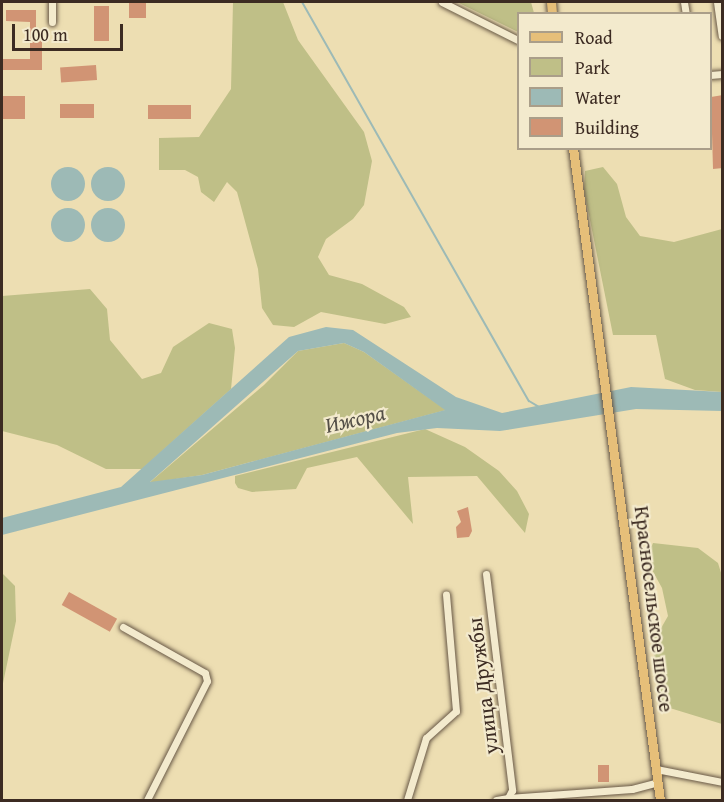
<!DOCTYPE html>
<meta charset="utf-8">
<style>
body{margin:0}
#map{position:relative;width:724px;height:802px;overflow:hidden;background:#eddeb2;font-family:"Gentium Book Plus",serif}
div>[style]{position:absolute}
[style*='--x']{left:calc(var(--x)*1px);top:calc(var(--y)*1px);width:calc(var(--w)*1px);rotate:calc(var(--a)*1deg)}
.green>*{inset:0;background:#bfbf87}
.water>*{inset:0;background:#9dbab6}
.round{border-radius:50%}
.stream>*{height:2px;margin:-1px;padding:0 1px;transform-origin:1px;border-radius:1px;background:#9dbab6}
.building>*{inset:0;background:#d19474;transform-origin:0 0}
.roads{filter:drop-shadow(0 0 2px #685846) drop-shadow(0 0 2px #685846)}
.minor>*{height:7px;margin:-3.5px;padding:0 3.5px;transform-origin:3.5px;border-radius:3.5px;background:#f3eacd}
.major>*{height:9px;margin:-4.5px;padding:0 4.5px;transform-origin:4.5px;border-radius:4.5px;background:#e6bf79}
span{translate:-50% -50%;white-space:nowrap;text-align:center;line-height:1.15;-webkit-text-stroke:4.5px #f3eacd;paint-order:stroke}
.street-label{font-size:21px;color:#3c2b22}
.water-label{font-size:22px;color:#544f47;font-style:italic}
.frame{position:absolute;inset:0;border:3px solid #3c2b22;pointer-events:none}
.legend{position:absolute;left:517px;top:12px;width:195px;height:138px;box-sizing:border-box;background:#f3eacd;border:2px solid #aa9e89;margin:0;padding:8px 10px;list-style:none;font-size:18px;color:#3c2b22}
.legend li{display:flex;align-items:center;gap:12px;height:30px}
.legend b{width:30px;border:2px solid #aa9e89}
.scale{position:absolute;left:12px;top:24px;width:111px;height:27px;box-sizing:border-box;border:3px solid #3c2b22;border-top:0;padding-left:8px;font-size:18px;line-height:21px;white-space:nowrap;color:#3c2b22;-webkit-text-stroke:4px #f3eacd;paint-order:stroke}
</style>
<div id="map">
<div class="green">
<i style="clip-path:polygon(233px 2px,283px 2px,298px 40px,364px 132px,372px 161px,364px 205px,353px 219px,326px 239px,318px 257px,329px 275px,362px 284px,404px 307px,411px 317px,385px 324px,321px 312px,294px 327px,273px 325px,262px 308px,258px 269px,237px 192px,227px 182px,214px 202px,201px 192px,198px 177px,185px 170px,159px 170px,159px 138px,199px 137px,231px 89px)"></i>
<i style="clip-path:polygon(457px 2px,531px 2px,534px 13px,518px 14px,518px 32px)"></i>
<i style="clip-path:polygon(603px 167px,617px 184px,626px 217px,640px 236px,674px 242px,722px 229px,722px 392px,695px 390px,665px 379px,656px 335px,613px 335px,584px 190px,585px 171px)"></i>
<i style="clip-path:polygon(90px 289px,107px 309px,110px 340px,142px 379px,161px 373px,173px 347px,209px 323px,232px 329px,235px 348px,231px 389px,142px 469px,106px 469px,57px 445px,2px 431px,2px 296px)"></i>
<i style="clip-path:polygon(344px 343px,364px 352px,446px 410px,202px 475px,149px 483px,264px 385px,298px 351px)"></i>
<i style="clip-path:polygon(425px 429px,465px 447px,499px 471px,517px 491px,529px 514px,525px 533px,477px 476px,408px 477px,413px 524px,357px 457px,307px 468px,296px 489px,252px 492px,238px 488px,235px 483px,235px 476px)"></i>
<i style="clip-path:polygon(653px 543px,698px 548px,718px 563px,722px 576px,722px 724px,660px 705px,653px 644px,655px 632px,660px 630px,668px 616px,662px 588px,646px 559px)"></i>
<i style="clip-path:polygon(2px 573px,15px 586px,16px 621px,2px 688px)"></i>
</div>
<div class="water">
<i class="round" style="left:51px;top:167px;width:34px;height:34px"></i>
<i class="round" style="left:91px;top:167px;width:34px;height:34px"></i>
<i class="round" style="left:51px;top:208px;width:34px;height:34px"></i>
<i class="round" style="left:91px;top:208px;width:34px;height:34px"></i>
<i style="clip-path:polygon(evenodd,326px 327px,353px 330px,456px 397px,502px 413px,631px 387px,722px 392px,722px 411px,636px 409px,500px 431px,437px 428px,397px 433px,2px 535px,2px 518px,121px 487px,289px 337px,326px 327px,344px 343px,364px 352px,445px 410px,202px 475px,150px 482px,298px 351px,344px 343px)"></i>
</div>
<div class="stream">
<i style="--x:302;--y:2;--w:459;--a:60.4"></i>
<i style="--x:529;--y:401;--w:12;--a:31"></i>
</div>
<div class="building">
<i style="left:129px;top:2px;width:17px;height:16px"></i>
<i style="left:109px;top:6px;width:35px;height:15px;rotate:90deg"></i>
<i style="clip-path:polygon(6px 10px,36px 10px,36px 32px,42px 32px,42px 70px,2px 70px,2px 59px,30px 59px,30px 22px,6px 21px)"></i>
<i style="left:96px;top:65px;width:15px;height:36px;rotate:86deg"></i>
<i style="clip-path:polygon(723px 95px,723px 168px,713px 169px,711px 97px)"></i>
<i style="left:25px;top:96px;width:23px;height:23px;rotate:90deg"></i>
<i style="left:60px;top:104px;width:34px;height:14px"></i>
<i style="left:148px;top:105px;width:43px;height:14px"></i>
<i style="clip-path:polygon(468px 507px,472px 531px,469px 537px,457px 538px,456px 527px,461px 522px,457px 511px)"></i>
<i style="left:69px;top:592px;width:55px;height:15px;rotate:29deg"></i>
<i style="left:598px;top:765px;width:11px;height:17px"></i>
</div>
<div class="roads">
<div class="minor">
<i style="--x:52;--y:2;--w:20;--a:90"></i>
<i style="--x:442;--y:2;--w:85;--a:26.6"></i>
<i style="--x:684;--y:2;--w:12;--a:81"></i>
<i style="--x:717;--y:2;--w:34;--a:82"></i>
<i style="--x:710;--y:75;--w:12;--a:-5"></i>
<i style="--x:486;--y:574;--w:218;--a:83.1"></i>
<i style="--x:512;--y:790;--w:9;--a:117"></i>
<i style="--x:508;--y:798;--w:12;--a:171"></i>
<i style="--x:123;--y:627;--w:94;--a:29.3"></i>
<i style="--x:205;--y:673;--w:8;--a:76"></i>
<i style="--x:207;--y:681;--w:133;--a:116.8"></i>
<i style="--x:656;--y:769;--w:67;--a:11.1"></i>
<i style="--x:508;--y:798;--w:124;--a:-4.2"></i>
<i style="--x:632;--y:789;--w:27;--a:-15"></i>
<i style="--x:407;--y:800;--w:65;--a:-73"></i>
<i style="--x:426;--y:738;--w:40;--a:-42"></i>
<i style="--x:456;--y:711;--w:117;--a:-94.9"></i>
</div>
<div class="major">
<i style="--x:551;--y:2;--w:12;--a:85"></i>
<i style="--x:573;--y:148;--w:658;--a:82.4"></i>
</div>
</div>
<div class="street-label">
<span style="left:654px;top:609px;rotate:83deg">Красносельское шоссе</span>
<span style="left:483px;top:686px;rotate:-97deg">улица Дружбы</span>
</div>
<div class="water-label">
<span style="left:355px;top:419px;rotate:-13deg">Ижора</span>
</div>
<div class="frame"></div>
<ul class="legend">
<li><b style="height:8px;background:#e6bf79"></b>Road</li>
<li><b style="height:16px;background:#bfbf87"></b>Park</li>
<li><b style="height:16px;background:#9dbab6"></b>Water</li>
<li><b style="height:16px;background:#d19474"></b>Building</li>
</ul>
<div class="scale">100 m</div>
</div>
